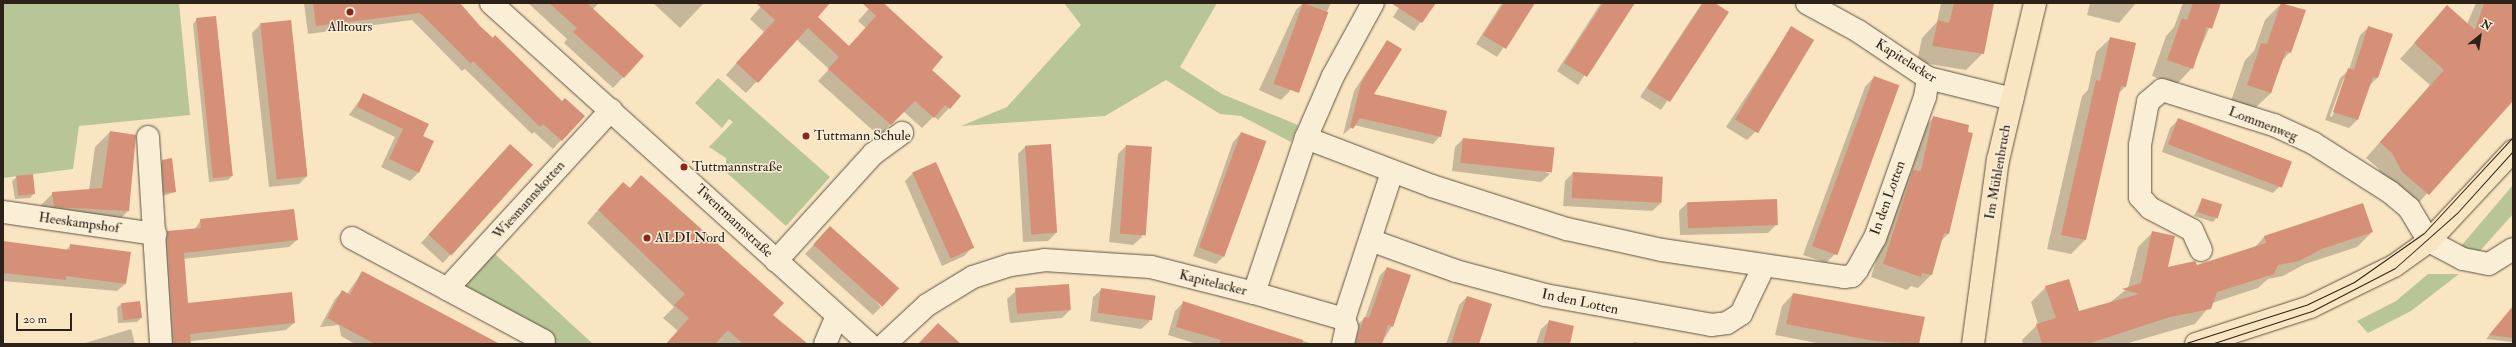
<!DOCTYPE html>
<meta charset="utf-8">
<style>
body{margin:0}
#map{position:relative;width:2516px;height:347px;overflow:hidden;background:#f9e5c1;font-family:"IM FELL Double Pica",serif}
div>[style]{position:absolute}
[style*='--x']{left:calc(var(--x)*1px);top:calc(var(--y)*1px);width:calc(var(--w)*1px);rotate:calc(var(--a)*1deg)}
.green>*{inset:0;background:#b8c697}
.shadow>*{inset:0;background:#0003}
.building>*{inset:0;background:#d69078;transform-origin:0 0}
.roads{filter:drop-shadow(0 0 1px #5f5344) drop-shadow(0 0 1px #5f5344)}
.minor>*{height:22px;margin:-11px;padding:0 11px;transform-origin:11px;border-radius:11px;background:#fbeed7}
.major>*{height:22px;margin:-11px;padding:0 11px;transform-origin:11px;border-radius:11px;background:#f9e5c1}
.tram>*{height:1px;margin:-0.5px;padding:0 0.5px;transform-origin:0.5px;border-radius:0.5px;background:#2c221a}
.dots>*{width:11px;height:11px;translate:-50% -50%;box-sizing:border-box;border:2px solid #fbeed7;border-radius:50%}
span{translate:-50% -50%;white-space:nowrap;text-align:center;line-height:1.15;-webkit-text-stroke:3px #fbeed7;paint-order:stroke}
.poi-label{font-size:14px;color:#2c221a}
.left{translate:0 -50%;text-align:left}
.street-label{font-size:14px;color:#2c221a}
.frame{position:absolute;inset:0;border:4px solid #2c221a;pointer-events:none}
.north{position:absolute;left:2460px;top:16px;width:40px;height:40px;-webkit-text-stroke:3px #fbeed7;paint-order:stroke;rotate:30deg;font-size:11px;font-weight:700;line-height:16px;text-align:center;color:#2c221a}
.north::after{content:'';display:block;margin:auto;width:14px;height:18px;background:#2c221a;clip-path:polygon(50% 0,100% 100%,50% 72%,0 100%)}
.scale{position:absolute;left:16px;top:313px;width:56px;height:18px;box-sizing:border-box;border:2px solid #2c221a;border-top:0;padding-left:5px;font-size:12px;line-height:14px;white-space:nowrap;color:#2c221a;-webkit-text-stroke:3px #fbeed7;paint-order:stroke}
</style>
<div id="map">
<div class="green">
<i style="clip-path:polygon(3px 3px,179px 3px,190px 115px,79px 126px,73px 169px,3px 178px)"></i>
<i style="clip-path:polygon(1064px 3px,1217px 3px,1180px 67px,1222px 94px,1298px 125px,1291px 142px,1241px 116px,1220px 114px,1166px 80px,1105px 116px,961px 126px,1007px 107px,1081px 25px)"></i>
<i style="clip-path:polygon(718px 78px,830px 177px,786px 226px,726px 172px,726px 158px,709px 147px,733px 122px,729px 119px,722px 128px,695px 103px)"></i>
<i style="clip-path:polygon(2513px 185px,2513px 214px,2479px 252px,2464px 253px,2461px 246px)"></i>
<i style="clip-path:polygon(494px 253px,593px 344px,557px 344px,454px 289px)"></i>
<i style="clip-path:polygon(2428px 274px,2459px 274px,2411px 311px,2368px 333px,2357px 321px,2396px 301px)"></i>
</div>
<div class="shadow">
<i style="clip-path:polygon(304px 3px,458px 3px,468px 12px,466px 15px,562px 102px,583px 116px,553px 149px,534px 132px,532px 134px,465px 69px,462px 71px,412px 20px,308px 34px)"></i>
<i style="clip-path:polygon(528px 3px,599px 3px,592px 10px,643px 56px,613px 88px,564px 43px,567px 39px)"></i>
<i style="clip-path:polygon(653px 3px,704px 3px,680px 28px)"></i>
<i style="clip-path:polygon(764px 3px,829px 3px,816px 17px,848px 47px,866px 28px,858px 21px,874px 3px,884px 3px,942px 57px,930px 70px,960px 96px,938px 120px,934px 116px,922px 128px,903px 111px,879px 136px,818px 81px,829px 69px,796px 39px,746px 93px,726px 75px,764px 32px,750px 19px)"></i>
<i style="clip-path:polygon(1303px 3px,1331px 3px,1289px 92px,1281px 100px,1259px 90px,1296px 10px)"></i>
<i style="clip-path:polygon(1402px 3px,1434px 3px,1414px 31px,1393px 17px)"></i>
<i style="clip-path:polygon(1502px 3px,1534px 3px,1497px 57px,1476px 44px)"></i>
<i style="clip-path:polygon(1601px 3px,1633px 3px,1578px 85px,1557px 71px)"></i>
<i style="clip-path:polygon(1702px 3px,1713px 3px,1727px 12px,1661px 110px,1640px 97px)"></i>
<i style="clip-path:polygon(1941px 3px,1993px 3px,1983px 53px,1966px 70px,1917px 62px,1922px 38px,1937px 22px)"></i>
<i style="clip-path:polygon(2090px 3px,2136px 3px,2119px 23px,2087px 15px)"></i>
<i style="clip-path:polygon(2183px 3px,2220px 3px,2192px 68px,2176px 85px,2152px 76px,2166px 36px,2174px 27px)"></i>
<i style="clip-path:polygon(2282px 3px,2290px 52px,2281px 62px,2271px 93px,2254px 109px,2231px 101px,2245px 60px,2254px 51px,2265px 20px)"></i>
<i style="clip-path:polygon(2476px 3px,2513px 3px,2513px 98px,2413px 209px,2387px 187px,2378px 168px,2366px 158px,2430px 85px,2400px 59px,2447px 7px,2467px 24px)"></i>
<i style="clip-path:polygon(197px 19px,232px 176px,228px 180px,209px 182px,193px 24px)"></i>
<i style="clip-path:polygon(291px 21px,307px 176px,299px 184px,269px 187px,252px 33px,260px 25px)"></i>
<i style="clip-path:polygon(evenodd,2369px 27px,2377px 78px,2369px 86px,2357px 120px,2349px 128px,2325px 120px,2340px 78px,2349px 70px,2360px 35px,2369px 27px,2344px 78px,2346px 78px,2332px 117px,2330px 116px,2344px 78px)"></i>
<i style="clip-path:polygon(1791px 28px,1755px 132px,1747px 140px,1726px 127px)"></i>
<i style="clip-path:polygon(2111px 38px,2135px 43px,2125px 87px,2119px 93px,2085px 240px,2071px 254px,2047px 249px,2082px 96px,2088px 90px,2096px 52px)"></i>
<i style="clip-path:polygon(1387px 41px,1373px 95px,1440px 136px,1433px 144px,1354px 125px,1343px 135px,1354px 91px)"></i>
<i style="clip-path:polygon(1874px 77px,1835px 254px,1826px 263px,1803px 255px,1865px 87px)"></i>
<i style="clip-path:polygon(364px 94px,421px 136px,418px 173px,410px 181px,381px 167px,395px 137px,349px 115px)"></i>
<i style="clip-path:polygon(1934px 117px,1972px 134px,1948px 234px,1940px 242px,1931px 275px,1918px 288px,1911px 286px,1907px 290px,1871px 277px,1900px 184px,1911px 173px,1921px 131px)"></i>
<i style="clip-path:polygon(2178px 120px,2291px 161px,2281px 185px,2273px 193px,2162px 152px,2170px 128px)"></i>
<i style="clip-path:polygon(110px 132px,128px 211px,113px 226px,38px 208px,53px 193px,89px 190px,95px 147px)"></i>
<i style="clip-path:polygon(1241px 133px,1224px 256px,1216px 264px,1193px 256px,1233px 142px)"></i>
<i style="clip-path:polygon(1463px 139px,1550px 174px,1541px 182px,1452px 171px,1455px 147px)"></i>
<i style="clip-path:polygon(1026px 146px,1056px 233px,1048px 241px,1023px 242px,1018px 154px)"></i>
<i style="clip-path:polygon(1126px 146px,1142px 237px,1133px 245px,1109px 242px,1118px 154px)"></i>
<i style="clip-path:polygon(502px 153px,451px 254px,443px 263px,421px 243px)"></i>
<i style="clip-path:polygon(162px 161px,175px 192px,160px 197px,158px 165px)"></i>
<i style="clip-path:polygon(913px 173px,972px 248px,964px 256px,942px 266px,905px 181px)"></i>
<i style="clip-path:polygon(1573px 173px,1661px 203px,1652px 211px,1563px 206px,1565px 181px)"></i>
<i style="clip-path:polygon(17px 177px,34px 193px,30px 198px,15px 199px,12px 181px)"></i>
<i style="clip-path:polygon(641px 177px,771px 315px,801px 344px,666px 344px,678px 331px,663px 318px,674px 307px,587px 223px,611px 195px,629px 189px)"></i>
<i style="clip-path:polygon(2202px 199px,2217px 217px,2213px 222px,2194px 216px)"></i>
<i style="clip-path:polygon(1687px 203px,1777px 224px,1768px 233px,1680px 235px,1679px 211px)"></i>
<i style="clip-path:polygon(201px 220px,297px 240px,289px 247px,183px 259px,187px 304px,294px 323px,286px 330px,167px 344px,160px 239px,167px 232px,194px 230px)"></i>
<i style="clip-path:polygon(2153px 232px,2166px 268px,2196px 267px,2254px 248px,2264px 237px,2372px 232px,2357px 247px,2305px 264px,2283px 276px,2268px 279px,2258px 288px,2212px 303px,2195px 324px,2125px 344px,2023px 344px,2022px 340px,2038px 324px,2031px 302px,2046px 287px,2079px 312px,2108px 304px,2128px 288px,2138px 247px)"></i>
<i style="clip-path:polygon(822px 236px,881px 307px,873px 315px,805px 254px)"></i>
<i style="clip-path:polygon(3px 242px,66px 250px,71px 245px,125px 284px,117px 291px,3px 281px)"></i>
<i style="clip-path:polygon(1387px 268px,1392px 326px,1381px 344px,1350px 344px,1357px 325px,1365px 318px,1380px 275px)"></i>
<i style="clip-path:polygon(362px 272px,497px 344px,355px 344px,341px 336px,339px 325px,320px 327px,335px 299px,342px 292px,347px 294px)"></i>
<i style="clip-path:polygon(1102px 289px,1150px 321px,1141px 329px,1090px 321px,1093px 297px)"></i>
<i style="clip-path:polygon(1016px 291px,1070px 310px,1062px 318px,1010px 323px,1007px 299px)"></i>
<i style="clip-path:polygon(1793px 294px,1924px 318px,1918px 344px,1822px 344px,1775px 335px,1782px 306px)"></i>
<i style="clip-path:polygon(1467px 297px,1477px 344px,1446px 344px,1459px 305px)"></i>
<i style="clip-path:polygon(1183px 303px,1313px 344px,1197px 344px,1168px 335px,1175px 311px)"></i>
<i style="clip-path:polygon(121px 304px,141px 318px,137px 322px,118px 323px,117px 308px)"></i>
<i style="clip-path:polygon(2513px 307px,2513px 342px,2486px 339px)"></i>
<i style="clip-path:polygon(1550px 321px,1567px 344px,1536px 344px,1541px 329px)"></i>
<i style="clip-path:polygon(131px 329px,135px 344px,82px 344px)"></i>
<i style="clip-path:polygon(1634px 342px,1646px 344px,1632px 344px)"></i>
</div>
<div class="building">
<i style="clip-path:polygon(313px 3px,460px 3px,480px 26px,493px 38px,495px 35px,562px 101px,565px 98px,585px 116px,562px 141px,543px 124px,540px 127px,473px 61px,471px 64px,420px 13px,316px 26px)"></i>
<i style="clip-path:polygon(549px 3px,587px 3px,644px 56px,624px 78px,573px 32px,577px 28px)"></i>
<i style="clip-path:polygon(756px 3px,830px 3px,818px 17px,849px 46px,876px 16px,862px 3px,883px 3px,943px 57px,932px 70px,961px 96px,950px 109px,945px 105px,934px 118px,915px 101px,891px 125px,828px 69px,839px 57px,808px 28px,758px 83px,736px 63px,775px 20px)"></i>
<i style="left:1303px;top:3px;width:27px;height:86px;rotate:20deg"></i>
<i style="clip-path:polygon(1391px 3px,1436px 3px,1422px 23px)"></i>
<i style="clip-path:polygon(1504px 3px,1535px 3px,1506px 49px,1483px 35px)"></i>
<i style="clip-path:polygon(1603px 3px,1635px 3px,1587px 77px,1564px 63px)"></i>
<i style="clip-path:polygon(1703px 3px,1715px 3px,1729px 12px,1670px 102px,1647px 88px)"></i>
<i style="clip-path:polygon(1954px 3px,1994px 3px,1984px 54px,1932px 46px,1938px 20px,1949px 23px)"></i>
<i style="clip-path:polygon(2193px 3px,2221px 3px,2212px 29px,2207px 27px,2193px 69px,2167px 60px,2182px 18px,2187px 20px)"></i>
<i style="clip-path:polygon(2281px 3px,2306px 10px,2291px 53px,2286px 51px,2271px 93px,2247px 85px,2261px 43px,2267px 44px)"></i>
<i style="clip-path:polygon(2484px 3px,2513px 3px,2513px 101px,2429px 195px,2402px 172px,2392px 153px,2380px 142px,2444px 70px,2414px 43px,2447px 5px,2475px 30px)"></i>
<i style="left:216px;top:16px;width:161px;height:20px;rotate:84deg"></i>
<i style="left:291px;top:20px;width:157px;height:31px;rotate:84deg"></i>
<i style="left:1791px;top:26px;width:27px;height:109px;rotate:31deg"></i>
<i style="clip-path:polygon(2368px 26px,2393px 34px,2378px 78px,2373px 77px,2358px 120px,2333px 112px,2348px 68px,2354px 70px)"></i>
<i style="clip-path:polygon(2110px 37px,2136px 43px,2126px 87px,2121px 86px,2086px 240px,2061px 235px,2096px 80px,2100px 81px)"></i>
<i style="clip-path:polygon(1387px 40px,1402px 49px,1374px 94px,1447px 111px,1441px 137px,1360px 118px,1353px 129px,1350px 127px,1361px 83px)"></i>
<i style="left:1874px;top:76px;width:27px;height:181px;rotate:20deg"></i>
<i style="clip-path:polygon(363px 93px,429px 124px,423px 136px,434px 141px,419px 173px,389px 159px,403px 129px,357px 107px)"></i>
<i style="clip-path:polygon(1933px 116px,1969px 125px,1968px 132px,1973px 133px,1949px 234px,1944px 233px,1932px 275px,1922px 273px,1921px 277px,1883px 264px,1913px 170px,1921px 171px)"></i>
<i style="left:2178px;top:118px;width:122px;height:28px;rotate:21deg"></i>
<i style="clip-path:polygon(110px 131px,136px 135px,129px 211px,54px 207px,52px 192px,102px 188px)"></i>
<i style="left:1241px;top:132px;width:27px;height:123px;rotate:20deg"></i>
<i style="left:1463px;top:138px;width:92px;height:25px;rotate:6deg"></i>
<i style="left:510px;top:144px;width:31px;height:122px;rotate:42deg"></i>
<i style="left:1051px;top:144px;width:89px;height:26px;rotate:86deg"></i>
<i style="left:1126px;top:145px;width:26px;height:89px;rotate:4deg"></i>
<i style="clip-path:polygon(172px 158px,176px 192px,164px 193px,162px 160px)"></i>
<i style="left:936px;top:162px;width:94px;height:26px;rotate:66deg"></i>
<i style="left:1573px;top:172px;width:90px;height:26px;rotate:3deg"></i>
<i style="left:33px;top:174px;width:20px;height:17px;rotate:84deg"></i>
<i style="clip-path:polygon(641px 175px,784px 303px,773px 315px,808px 344px,743px 344px,728px 330px,715px 344px,666px 344px,689px 318px,674px 305px,685px 294px,598px 210px,623px 182px,630px 188px)"></i>
<i style="left:2202px;top:198px;width:21px;height:15px;rotate:17deg"></i>
<i style="left:1777px;top:199px;width:26px;height:90px;rotate:88deg"></i>
<i style="clip-path:polygon(2363px 203px,2373px 232px,2322px 249px,2299px 261px,2278px 265px,2274px 274px,2217px 292px,2211px 309px,2170px 317px,2087px 344px,2042px 344px,2036px 324px,2056px 318px,2045px 286px,2069px 279px,2079px 311px,2139px 294px,2122px 289px,2141px 283px,2152px 231px,2175px 236px,2168px 267px,2195px 261px,2197px 265px,2266px 243px,2264px 236px)"></i>
<i style="clip-path:polygon(294px 209px,298px 240px,184px 253px,188px 303px,292px 292px,295px 323px,190px 334px,191px 344px,174px 344px,167px 231px,201px 228px,200px 219px)"></i>
<i style="left:830px;top:226px;width:93px;height:25px;rotate:42deg"></i>
<i style="clip-path:polygon(3px 241px,70px 250px,70px 244px,131px 252px,126px 284px,66px 276px,66px 280px,3px 273px)"></i>
<i style="clip-path:polygon(1387px 267px,1411px 275px,1393px 327px,1388px 325px,1382px 344px,1356px 344px,1364px 317px,1369px 318px)"></i>
<i style="clip-path:polygon(362px 271px,404px 293px,500px 344px,375px 344px,327px 318px,342px 290px,350px 295px)"></i>
<i style="left:1069px;top:284px;width:26px;height:54px;rotate:86deg"></i>
<i style="left:1101px;top:288px;width:55px;height:25px;rotate:8deg"></i>
<i style="clip-path:polygon(1793px 293px,1925px 317px,1919px 344px,1874px 341px,1786px 324px)"></i>
<i style="clip-path:polygon(1467px 296px,1492px 304px,1479px 344px,1451px 344px)"></i>
<i style="left:140px;top:301px;width:17px;height:19px;rotate:83deg"></i>
<i style="clip-path:polygon(1183px 301px,1303px 340px,1302px 344px,1219px 344px,1221px 340px,1176px 327px)"></i>
<i style="clip-path:polygon(2513px 306px,2513px 338px,2489px 335px)"></i>
<i style="clip-path:polygon(1549px 320px,1574px 326px,1570px 344px,1543px 344px)"></i>
<i style="clip-path:polygon(938px 323px,961px 344px,918px 344px)"></i>
</div>
<div class="roads">
<div class="minor">
<i style="--x:491;--y:3;--w:509;--a:42.05"></i>
<i style="--x:1807;--y:3;--w:58;--a:28.8"></i>
<i style="--x:1858;--y:31;--w:84;--a:33.9"></i>
<i style="--x:1928;--y:78;--w:87;--a:14"></i>
<i style="--x:148;--y:137;--w:207;--a:86.4"></i>
<i style="--x:1306;--y:138;--w:135;--a:20.9"></i>
<i style="--x:1432;--y:186;--w:142;--a:17.7"></i>
<i style="--x:1567;--y:229;--w:97;--a:12.5"></i>
<i style="--x:1662;--y:250;--w:184;--a:8.4"></i>
<i style="--x:1844;--y:277;--w:8;--a:-7"></i>
<i style="--x:1852;--y:276;--w:8;--a:-50"></i>
<i style="--x:1857;--y:270;--w:37;--a:-61"></i>
<i style="--x:1875;--y:238;--w:150;--a:-70.5"></i>
<i style="--x:1925;--y:97;--w:19;--a:-81"></i>
<i style="--x:3;--y:212;--w:154;--a:8.2"></i>
<i style="--x:352;--y:238;--w:108;--a:28.2"></i>
<i style="--x:447;--y:289;--w:243;--a:-47.5"></i>
<i style="--x:1370;--y:240;--w:91;--a:19.8"></i>
<i style="--x:1456;--y:271;--w:92;--a:15.1"></i>
<i style="--x:1545;--y:295;--w:169;--a:10.2"></i>
<i style="--x:1711;--y:325;--w:16;--a:-7"></i>
<i style="--x:1727;--y:323;--w:17;--a:-33"></i>
<i style="--x:1741;--y:314;--w:53;--a:-64.4"></i>
<i style="--x:2201;--y:250;--w:22;--a:-114"></i>
<i style="--x:2192;--y:230;--w:47;--a:-152.4"></i>
<i style="--x:2150;--y:208;--w:15;--a:-132"></i>
<i style="--x:2140;--y:197;--w:52;--a:-90"></i>
<i style="--x:2140;--y:145;--w:44;--a:-79.5"></i>
<i style="--x:2148;--y:102;--w:18;--a:-41"></i>
<i style="--x:2162;--y:90;--w:117;--a:17.4"></i>
<i style="--x:2274;--y:125;--w:43;--a:24.8"></i>
<i style="--x:2313;--y:143;--w:91;--a:32.5"></i>
<i style="--x:2390;--y:192;--w:25;--a:40"></i>
<i style="--x:2409;--y:208;--w:39;--a:59"></i>
<i style="--x:2429;--y:241;--w:38;--a:28"></i>
<i style="--x:2463;--y:259;--w:26;--a:11"></i>
<i style="--x:2489;--y:264;--w:28;--a:-32"></i>
<i style="--x:776;--y:261;--w:144;--a:-47.8"></i>
<i style="--x:873;--y:154;--w:36;--a:-36"></i>
<i style="--x:447;--y:289;--w:110;--a:28.2"></i>
<i style="--x:1254;--y:293;--w:94;--a:16.1"></i>
<i style="--x:1344;--y:319;--w:155;--a:-71.9"></i>
<i style="--x:825;--y:344;--w:30;--a:-67"></i>
<i style="--x:885;--y:344;--w:57;--a:-42.9"></i>
<i style="--x:927;--y:305;--w:54;--a:-31.3"></i>
<i style="--x:973;--y:277;--w:39;--a:-18"></i>
<i style="--x:1010;--y:265;--w:34;--a:-8"></i>
<i style="--x:1044;--y:260;--w:107;--a:3.7"></i>
<i style="--x:1151;--y:267;--w:106;--a:14.2"></i>
<i style="--x:1254;--y:293;--w:163;--a:-71.5"></i>
<i style="--x:1306;--y:138;--w:68;--a:-66.5"></i>
<i style="--x:1333;--y:76;--w:83;--a:-61.3"></i>
<i style="--x:1343;--y:344;--w:17;--a:-77"></i>
<i style="--x:1347;--y:327;--w:9;--a:-111"></i>
</div>
<div class="major">
<i style="--x:1973;--y:344;--w:186;--a:-82.3"></i>
<i style="--x:1998;--y:160;--w:161;--a:-76.7"></i>
<i style="--x:2196;--y:344;--w:120;--a:-18"></i>
<i style="--x:2310;--y:307;--w:93;--a:-26"></i>
<i style="--x:2394;--y:266;--w:43;--a:-35.5"></i>
<i style="--x:2429;--y:241;--w:123;--a:-47"></i>
</div>
</div>
<div class="tram">
<i style="--x:2183;--y:344;--w:131;--a:-17.7"></i>
<i style="--x:2308;--y:304;--w:51;--a:-25.6"></i>
<i style="--x:2354;--y:282;--w:85;--a:-35"></i>
<i style="--x:2424;--y:233;--w:131;--a:-47.2"></i>
<i style="--x:2211;--y:344;--w:106;--a:-18.1"></i>
<i style="--x:2312;--y:311;--w:93;--a:-27.4"></i>
<i style="--x:2395;--y:268;--w:83;--a:-41.6"></i>
<i style="--x:2457;--y:213;--w:84;--a:-47.9"></i>
</div>
<div class="dots">
<i style="left:350px;top:12px;background:#8f2418"></i>
<i style="left:806px;top:136px;background:#8f2418"></i>
<i style="left:684px;top:167px;background:#8f2418"></i>
<i style="left:647px;top:238px;background:#8f2418"></i>
</div>
<div class="poi-label">
<span style="left:350px;top:27px">Alltours</span>
<span class="left" style="left:814px;top:136px">Tuttmann Schule</span>
<span class="left" style="left:692px;top:167px">Tuttmannstraße</span>
<span class="left" style="left:655px;top:238px">ALDI Nord</span>
</div>
<div class="street-label">
<span style="left:1906px;top:61px;rotate:32deg">Kapitelacker</span>
<span style="left:2263px;top:124px;rotate:21deg">Lommenweg</span>
<span style="left:1998px;top:172px;rotate:-80deg">Im Mühlenbruch</span>
<span style="left:1888px;top:198px;rotate:-70deg">In den Lotten</span>
<span style="left:529px;top:200px;rotate:-48deg">Wiesmannskotten</span>
<span style="left:734px;top:221px;rotate:43deg">Twentmannstraße</span>
<span style="left:79px;top:223px;rotate:8deg">Heeskampshof</span>
<span style="left:1213px;top:283px;rotate:14deg">Kapitelacker</span>
<span style="left:1580px;top:302px;rotate:12deg">In den Lotten</span>
</div>
<div class="frame"></div>
<div class="north">N</div>
<div class="scale">20 m</div>
</div>
